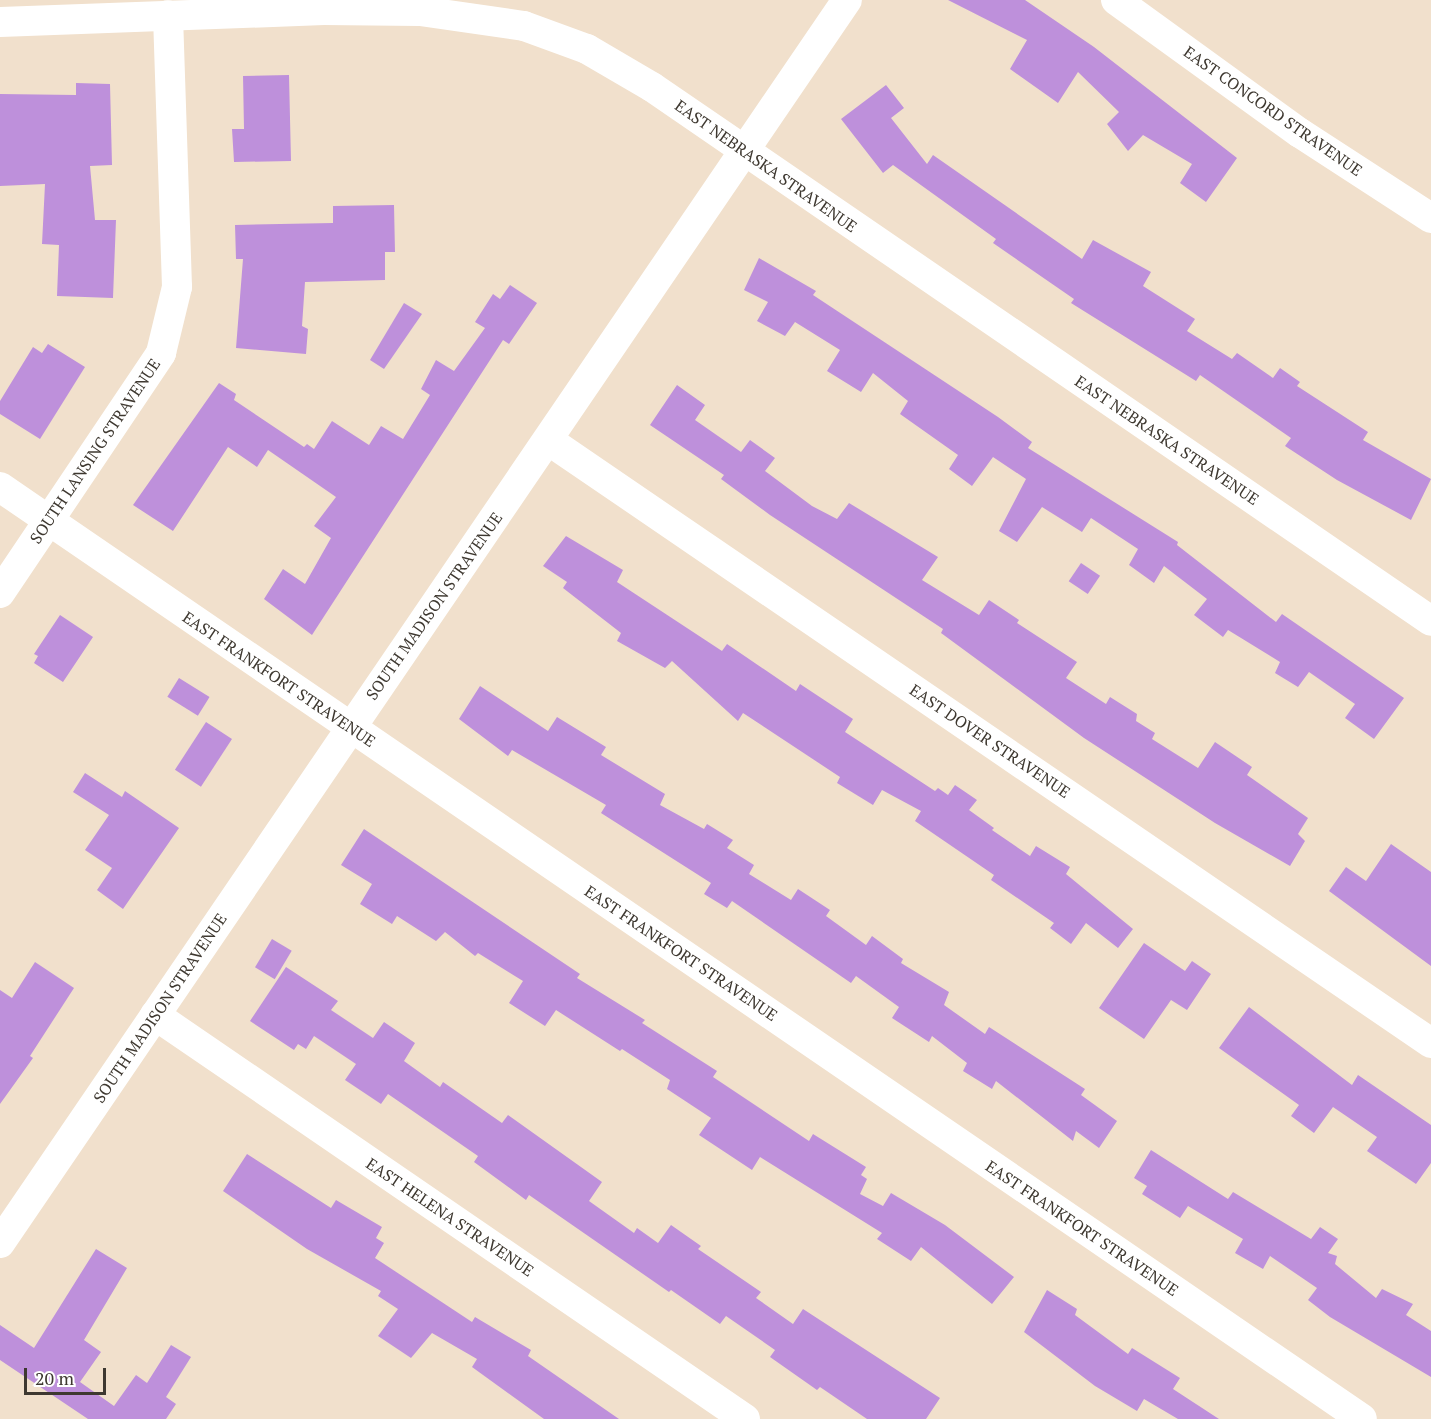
<!DOCTYPE html>
<style>
body{margin:0}
#map{position:relative;width:1431px;height:1419px;overflow:hidden;background:#f1e0cc;font-family:"PT Serif",serif}
div>[style]{position:absolute}
[style*='--x']{left:calc(var(--x)*1px);top:calc(var(--y)*1px);width:calc(var(--w)*1px);rotate:calc(var(--a)*1deg)}
.building>*{inset:0;background:#be90db;transform-origin:0 0}
.minor>*{height:30px;margin:-15px;padding:0 15px;transform-origin:15px;border-radius:15px;background:#fff}
span{translate:-50% -50%;white-space:nowrap;text-align:center;line-height:1.15;-webkit-text-stroke:4.5px #fff;paint-order:stroke}
.street-label{font-size:16px;color:#3e3830}
.scale{position:absolute;left:24px;top:1368px;width:82px;height:27px;box-sizing:border-box;border:3px solid #3e3830;border-top:0;padding-left:8px;font-size:18px;line-height:21px;white-space:nowrap;color:#3e3830;-webkit-text-stroke:4px #fff;paint-order:stroke}
</style>
<div id="map">
<div class="building">
<i style="clip-path:polygon(948px 0,1025px 0,1094px 47px,1237px 158px,1206px 202px,1180px 183px,1192px 164px,1143px 135px,1128px 151px,1107px 124px,1119px 112px,1078px 72px,1058px 103px,1010px 69px,1027px 40px)"></i>
<i style="clip-path:polygon(289px 75px,291px 161px,234px 162px,232px 129px,244px 129px,243px 76px)"></i>
<i style="clip-path:polygon(76px 83px,110px 84px,112px 165px,90px 166px,95px 220px,116px 220px,113px 298px,57px 296px,59px 245px,42px 244px,45px 184px,0 186px,0 94px,76px 95px)"></i>
<i style="clip-path:polygon(886px 85px,904px 108px,891px 118px,927px 164px,933px 155px,1082px 259px,1093px 240px,1151px 272px,1143px 286px,1195px 319px,1187px 331px,1232px 359px,1237px 353px,1273px 378px,1280px 368px,1300px 382px,1297px 386px,1368px 432px,1363px 440px,1431px 479px,1411px 520px,1337px 480px,1285px 446px,1291px 438px,1200px 375px,1196px 381px,1071px 303px,1074px 299px,993px 243px,996px 239px,893px 165px,883px 173px,841px 119px)"></i>
<i style="clip-path:polygon(394px 205px,395px 252px,385px 252px,385px 280px,305px 282px,302px 326px,308px 329px,306px 354px,236px 348px,243px 259px,236px 259px,235px 225px,333px 223px,333px 206px)"></i>
<i style="clip-path:polygon(759px 258px,816px 291px,813px 295px,998px 417px,1032px 442px,1028px 448px,1178px 542px,1177px 545px,1276px 622px,1282px 614px,1404px 698px,1374px 739px,1345px 718px,1355px 704px,1309px 672px,1298px 687px,1275px 673px,1280px 662px,1228px 630px,1223px 637px,1194px 615px,1207px 599px,1164px 566px,1154px 583px,1129px 565px,1138px 549px,1091px 518px,1082px 532px,1042px 507px,1017px 542px,999px 531px,1026px 479px,993px 457px,972px 486px,949px 469px,958px 455px,900px 414px,908px 401px,873px 373px,861px 392px,827px 371px,840px 350px,795px 322px,785px 336px,757px 321px,768px 302px,744px 290px)"></i>
<i style="clip-path:polygon(510px 285px,537px 303px,509px 344px,503px 340px,312px 635px,264px 599px,283px 569px,305px 584px,331px 538px,314px 526px,336px 497px,268px 450px,257px 467px,228px 447px,173px 531px,133px 505px,219px 383px,236px 394px,234px 400px,304px 447px,307px 444px,314px 449px,332px 421px,369px 445px,381px 426px,403px 439px,430px 395px,421px 389px,436px 360px,454px 371px,485px 328px,475px 322px,493px 294px,500px 299px)"></i>
<i style="clip-path:polygon(404px 303px,422px 314px,384px 369px,370px 360px)"></i>
<i style="clip-path:polygon(48px 344px,85px 367px,40px 439px,0 414px,0 401px,33px 347px,42px 353px)"></i>
<i style="clip-path:polygon(677px 385px,705px 405px,695px 420px,741px 452px,750px 440px,775px 458px,765px 471px,812px 506px,837px 519px,849px 503px,938px 557px,922px 580px,979px 615px,989px 600px,1019px 620px,1017px 623px,1077px 662px,1066px 678px,1106px 704px,1110px 697px,1137px 714px,1136px 721px,1155px 733px,1152px 739px,1198px 768px,1215px 742px,1252px 767px,1247px 775px,1308px 818px,1298px 834px,1305px 841px,1290px 866px,1215px 823px,1084px 738px,941px 633px,943px 629px,770px 515px,721px 479px,724px 475px,650px 425px)"></i>
<i style="clip-path:polygon(566px 536px,623px 570px,617px 582px,722px 651px,727px 644px,796px 691px,800px 684px,853px 719px,845px 732px,935px 791px,938px 788px,948px 795px,955px 785px,977px 800px,969px 810px,994px 828px,992px 830px,1030px 856px,1036px 846px,1070px 867px,1066px 874px,1133px 929px,1118px 948px,1086px 923px,1071px 944px,1050px 928px,1054px 923px,991px 880px,994px 875px,915px 821px,921px 811px,882px 790px,873px 805px,837px 783px,840px 777px,743px 713px,738px 721px,672px 661px,665px 668px,617px 641px,621px 633px,563px 588px,567px 582px,543px 566px)"></i>
<i style="left:1081px;top:563px;width:23px;height:22px;rotate:34deg"></i>
<i style="clip-path:polygon(60px 615px,93px 637px,63px 682px,34px 663px,38px 656px,34px 654px)"></i>
<i style="left:179px;top:678px;width:36px;height:22px;rotate:32deg"></i>
<i style="clip-path:polygon(480px 686px,548px 731px,557px 717px,606px 747px,601px 755px,665px 794px,660px 805px,704px 829px,707px 824px,733px 840px,727px 848px,754px 865px,749px 874px,791px 900px,798px 889px,830px 910px,826px 916px,866px 945px,872px 936px,903px 959px,901px 963px,949px 992px,944px 1005px,985px 1034px,989px 1027px,1085px 1089px,1081px 1095px,1117px 1121px,1099px 1148px,1076px 1131px,1073px 1141px,996px 1081px,992px 1089px,963px 1071px,967px 1063px,932px 1036px,929px 1042px,892px 1018px,899px 1007px,856px 976px,851px 983px,732px 901px,727px 908px,704px 894px,711px 883px,601px 813px,606px 805px,512px 750px,508px 756px,459px 719px)"></i>
<i style="left:206px;top:722px;width:31px;height:57px;rotate:33deg"></i>
<i style="clip-path:polygon(85px 773px,122px 797px,125px 791px,179px 828px,123px 909px,97px 890px,112px 868px,85px 850px,109px 815px,73px 792px)"></i>
<i style="clip-path:polygon(364px 829px,580px 974px,577px 978px,645px 1020px,642px 1023px,717px 1071px,713px 1077px,809px 1141px,813px 1134px,866px 1167px,861px 1175px,867px 1179px,860px 1194px,883px 1206px,891px 1193px,945px 1225px,1014px 1277px,992px 1304px,921px 1247px,911px 1261px,877px 1239px,882px 1233px,760px 1157px,752px 1170px,699px 1135px,711px 1118px,667px 1089px,670px 1080px,622px 1049px,620px 1051px,556px 1010px,545px 1026px,509px 1003px,523px 981px,478px 953px,475px 956px,445px 932px,436px 941px,397px 916px,392px 924px,360px 904px,372px 884px,341px 865px)"></i>
<i style="clip-path:polygon(1391px 844px,1431px 872px,1431px 966px,1329px 891px,1346px 867px,1366px 881px)"></i>
<i style="left:272px;top:939px;width:23px;height:33px;rotate:31deg"></i>
<i style="clip-path:polygon(1144px 943px,1185px 971px,1192px 961px,1211px 974px,1187px 1010px,1171px 1000px,1144px 1039px,1099px 1008px)"></i>
<i style="clip-path:polygon(35px 962px,74px 988px,30px 1056px,33px 1058px,0 1104px,0 990px,12px 998px)"></i>
<i style="clip-path:polygon(286px 967px,338px 1001px,331px 1010px,373px 1038px,384px 1022px,415px 1043px,404px 1061px,440px 1087px,443px 1082px,502px 1123px,508px 1115px,602px 1182px,589px 1201px,634px 1233px,637px 1228px,658px 1243px,671px 1225px,701px 1246px,698px 1249px,761px 1292px,756px 1298px,793px 1324px,803px 1309px,940px 1398px,926px 1419px,867px 1419px,820px 1387px,817px 1390px,770px 1357px,775px 1350px,726px 1316px,720px 1324px,671px 1290px,669px 1292px,529px 1195px,526px 1200px,474px 1162px,478px 1156px,388px 1094px,381px 1104px,345px 1080px,356px 1064px,314px 1036px,306px 1049px,298px 1044px,294px 1050px,250px 1021px)"></i>
<i style="clip-path:polygon(1249px 1007px,1352px 1085px,1358px 1075px,1431px 1125px,1431px 1163px,1416px 1184px,1367px 1151px,1377px 1137px,1333px 1107px,1314px 1133px,1291px 1116px,1299px 1105px,1219px 1048px)"></i>
<i style="clip-path:polygon(1151px 1150px,1228px 1199px,1233px 1192px,1311px 1239px,1320px 1227px,1338px 1239px,1328px 1253px,1337px 1256px,1335px 1264px,1376px 1298px,1382px 1289px,1413px 1304px,1406px 1315px,1431px 1331px,1431px 1377px,1330px 1317px,1308px 1300px,1317px 1288px,1270px 1256px,1263px 1269px,1235px 1253px,1243px 1239px,1188px 1206px,1180px 1218px,1142px 1194px,1147px 1186px,1134px 1178px)"></i>
<i style="clip-path:polygon(247px 1154px,331px 1208px,336px 1200px,382px 1227px,376px 1238px,384px 1243px,375px 1258px,472px 1322px,475px 1317px,531px 1350px,528px 1356px,619px 1419px,544px 1419px,472px 1367px,477px 1359px,432px 1333px,411px 1358px,378px 1336px,398px 1309px,378px 1296px,381px 1291px,307px 1249px,223px 1191px)"></i>
<i style="clip-path:polygon(96px 1249px,127px 1268px,84px 1340px,101px 1352px,80px 1382px,114px 1406px,136px 1375px,147px 1383px,171px 1345px,191px 1357px,166px 1397px,176px 1404px,166px 1419px,88px 1419px,0 1360px,0 1325px,34px 1348px)"></i>
<i style="clip-path:polygon(1047px 1290px,1077px 1309px,1075px 1315px,1128px 1354px,1132px 1348px,1180px 1378px,1173px 1389px,1219px 1419px,1178px 1419px,1144px 1399px,1137px 1411px,1095px 1386px,1024px 1332px)"></i>
</div>
<div class="minor">
<i style="--x:1116;--y:0;--w:227;--a:35.9"></i>
<i style="--x:1300;--y:133;--w:156;--a:33"></i>
<i style="--x:0;--y:22;--w:324;--a:-2.1"></i>
<i style="--x:324;--y:10;--w:96;--a:0.6"></i>
<i style="--x:420;--y:11;--w:105;--a:8.2"></i>
<i style="--x:524;--y:26;--w:67;--a:20.1"></i>
<i style="--x:587;--y:49;--w:75;--a:30.3"></i>
<i style="--x:652;--y:87;--w:944;--a:34.43"></i>
<i style="--x:548;--y:440;--w:1069;--a:34.33"></i>
<i style="--x:0;--y:487;--w:1650;--a:34.38"></i>
<i style="--x:0;--y:593;--w:289;--a:-56.1"></i>
<i style="--x:161;--y:353;--w:68;--a:-76.4"></i>
<i style="--x:177;--y:287;--w:272;--a:-91.9"></i>
<i style="--x:155;--y:1015;--w:715;--a:34.4"></i>
<i style="--x:0;--y:1243;--w:1504;--a:-55.73"></i>
</div>
<div class="street-label">
<span style="left:1273px;top:111px;rotate:35deg">EAST CONCORD STRAVENUE</span>
<span style="left:766px;top:166px;rotate:35deg">EAST NEBRASKA STRAVENUE</span>
<span style="left:1167px;top:440px;rotate:34deg">EAST NEBRASKA STRAVENUE</span>
<span style="left:95px;top:451px;rotate:-56deg">SOUTH LANSING STRAVENUE</span>
<span style="left:434px;top:606px;rotate:-55deg">SOUTH MADISON STRAVENUE</span>
<span style="left:279px;top:679px;rotate:34deg">EAST FRANKFORT STRAVENUE</span>
<span style="left:990px;top:741px;rotate:34deg">EAST DOVER STRAVENUE</span>
<span style="left:681px;top:953px;rotate:34deg">EAST FRANKFORT STRAVENUE</span>
<span style="left:160px;top:1008px;rotate:-56deg">SOUTH MADISON STRAVENUE</span>
<span style="left:450px;top:1217px;rotate:34deg">EAST HELENA STRAVENUE</span>
<span style="left:1082px;top:1228px;rotate:34deg">EAST FRANKFORT STRAVENUE</span>
</div>
<div class="scale">20 m</div>
</div>
